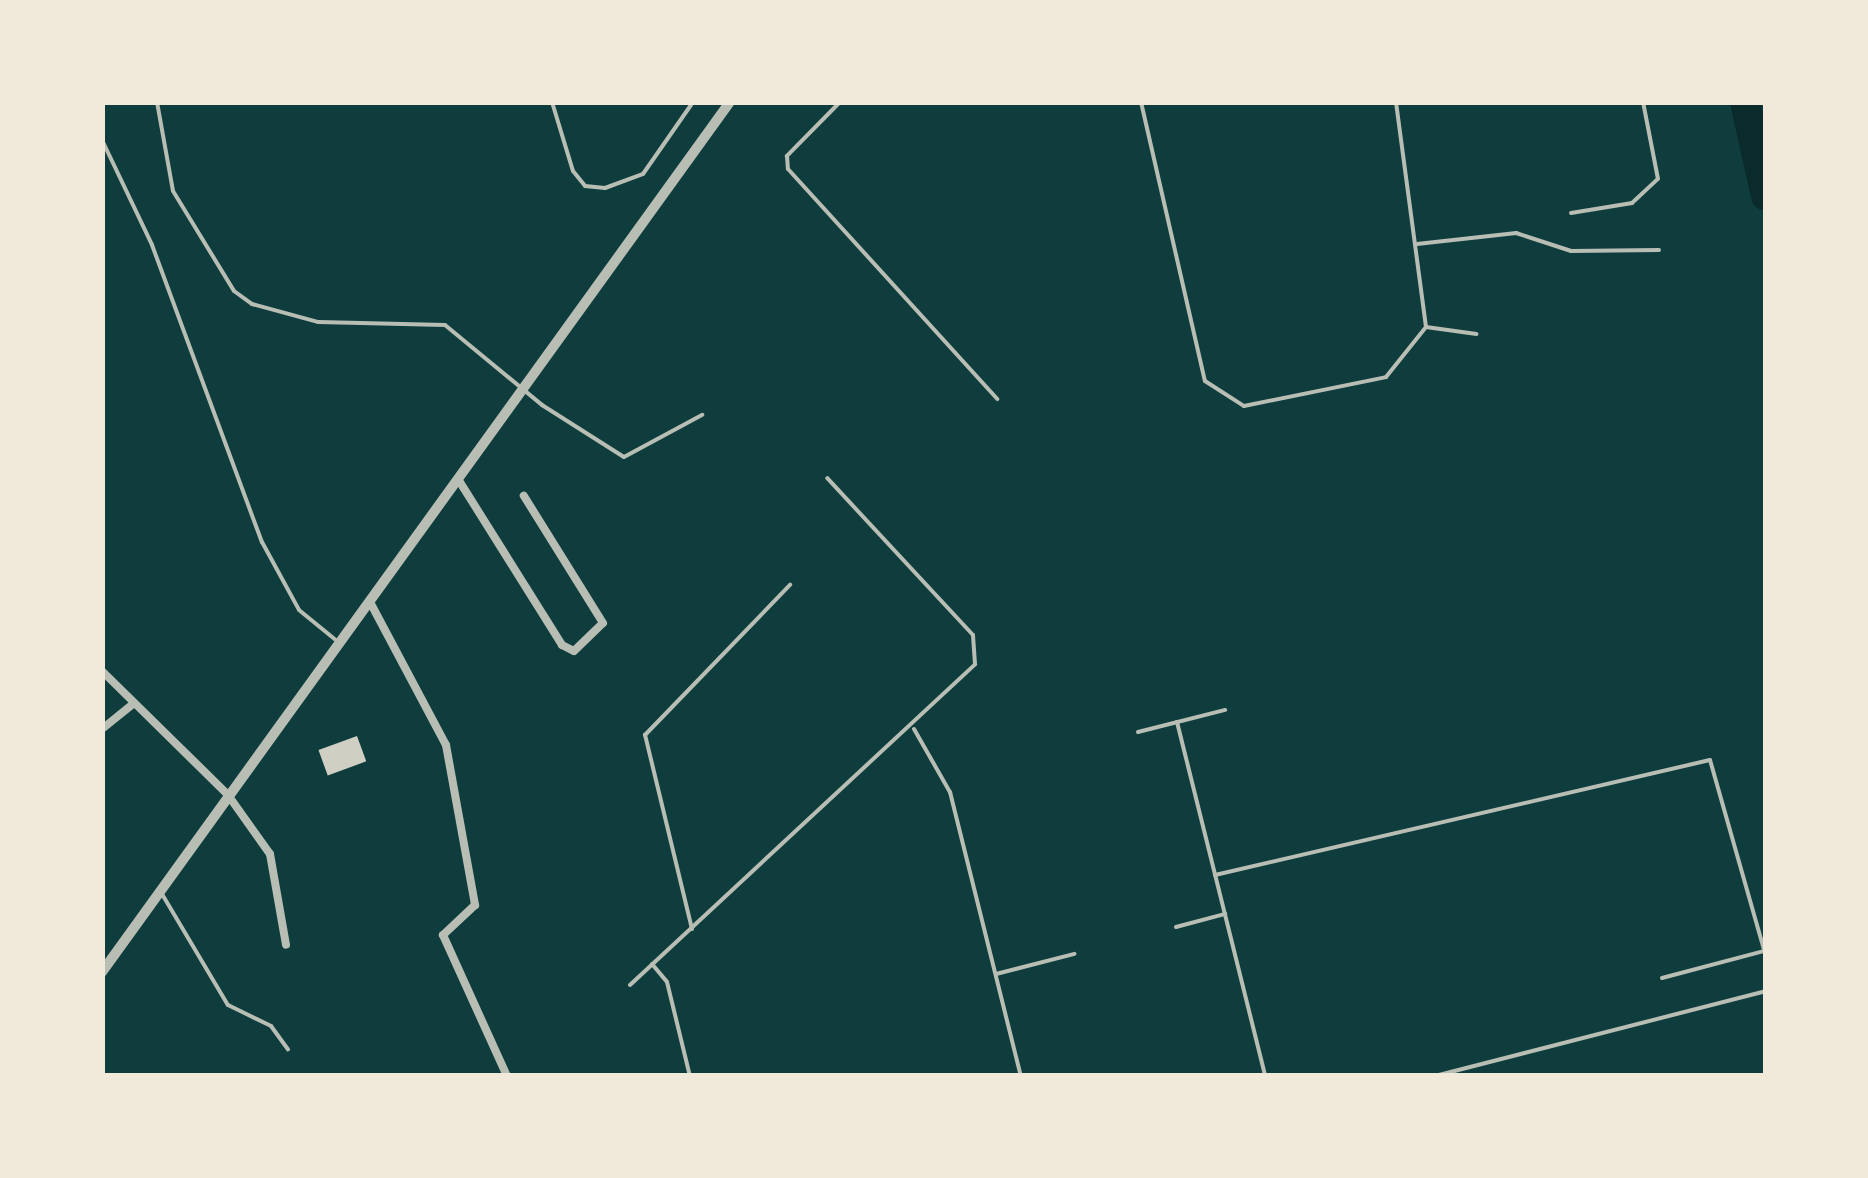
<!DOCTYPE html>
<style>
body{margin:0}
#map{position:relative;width:1868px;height:1178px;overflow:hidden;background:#0f3d3e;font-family:Signika,sans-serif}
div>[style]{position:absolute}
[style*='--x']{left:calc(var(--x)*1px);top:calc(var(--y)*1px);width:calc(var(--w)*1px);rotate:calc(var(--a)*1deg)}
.river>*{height:30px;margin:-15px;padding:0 15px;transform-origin:15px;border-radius:15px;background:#0a2a2b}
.building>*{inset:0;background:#cfcfc3;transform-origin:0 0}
.service>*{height:4px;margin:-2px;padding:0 2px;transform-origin:2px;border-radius:2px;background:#b8beb3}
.minor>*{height:8px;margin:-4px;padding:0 4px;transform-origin:4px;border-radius:4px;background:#b8beb3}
.tertiary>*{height:10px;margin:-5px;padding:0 5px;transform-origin:5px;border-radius:5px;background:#b8beb3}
span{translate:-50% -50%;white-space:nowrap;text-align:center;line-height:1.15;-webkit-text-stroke:10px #f1e9da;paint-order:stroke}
.frame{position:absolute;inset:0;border:105px solid #f1e9da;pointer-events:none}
</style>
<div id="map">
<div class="river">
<i style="--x:1745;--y:102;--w:96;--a:77.4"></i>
</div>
<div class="building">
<i style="left:357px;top:736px;width:27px;height:41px;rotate:70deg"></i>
</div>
<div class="service">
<i style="--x:157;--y:102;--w:90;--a:79.8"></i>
<i style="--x:173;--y:191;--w:117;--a:58.6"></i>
<i style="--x:234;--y:291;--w:22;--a:36"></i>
<i style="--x:252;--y:304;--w:68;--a:15.3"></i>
<i style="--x:318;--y:322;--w:127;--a:1.4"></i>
<i style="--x:445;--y:325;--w:126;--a:39.5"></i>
<i style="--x:542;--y:405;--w:97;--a:32.4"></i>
<i style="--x:624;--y:457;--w:89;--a:-28.3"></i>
<i style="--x:552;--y:102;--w:72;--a:73.1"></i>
<i style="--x:573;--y:171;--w:19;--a:51"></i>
<i style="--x:585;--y:186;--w:20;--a:6"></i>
<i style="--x:605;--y:188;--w:40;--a:-20.2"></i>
<i style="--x:643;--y:174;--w:88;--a:-55.2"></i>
<i style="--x:840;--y:102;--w:76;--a:134.5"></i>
<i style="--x:787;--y:156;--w:13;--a:86"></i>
<i style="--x:788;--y:169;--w:311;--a:47.7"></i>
<i style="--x:1141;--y:102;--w:286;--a:77.1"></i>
<i style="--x:1205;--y:381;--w:46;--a:32.7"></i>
<i style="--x:1244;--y:406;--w:145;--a:-11.5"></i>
<i style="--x:1386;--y:377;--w:64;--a:-51.3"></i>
<i style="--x:1426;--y:327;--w:227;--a:-97.6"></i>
<i style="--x:102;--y:140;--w:116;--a:64.5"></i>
<i style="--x:152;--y:245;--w:317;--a:69.7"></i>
<i style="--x:262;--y:542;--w:77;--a:61.4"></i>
<i style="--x:299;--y:610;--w:49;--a:39.2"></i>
<i style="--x:1571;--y:213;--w:62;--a:-9.3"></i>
<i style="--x:1632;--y:203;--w:35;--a:-43"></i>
<i style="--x:1658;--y:179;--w:78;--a:-101"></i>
<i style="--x:1417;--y:244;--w:100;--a:-6.3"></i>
<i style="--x:1516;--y:233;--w:58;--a:18.1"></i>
<i style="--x:1571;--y:251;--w:88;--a:-0.7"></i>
<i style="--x:1426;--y:327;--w:51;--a:7.8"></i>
<i style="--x:1177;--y:722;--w:365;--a:76"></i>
<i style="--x:914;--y:729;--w:73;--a:60.3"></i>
<i style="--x:950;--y:792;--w:293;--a:76"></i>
<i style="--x:1138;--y:732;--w:90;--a:-14.2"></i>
<i style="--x:1215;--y:875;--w:508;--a:-13.08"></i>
<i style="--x:1710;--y:760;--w:204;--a:74.1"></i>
<i style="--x:162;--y:894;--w:129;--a:59.3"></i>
<i style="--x:228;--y:1005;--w:48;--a:26"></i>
<i style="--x:271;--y:1026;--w:29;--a:54"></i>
<i style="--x:1176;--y:927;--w:51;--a:-14.9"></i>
<i style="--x:692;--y:929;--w:200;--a:-103.6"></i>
<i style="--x:645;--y:735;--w:209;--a:-46"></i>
<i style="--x:652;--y:964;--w:23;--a:50"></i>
<i style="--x:667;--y:982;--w:97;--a:76.3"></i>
<i style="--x:996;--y:974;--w:81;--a:-14.4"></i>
<i style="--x:1662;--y:978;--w:106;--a:-14.8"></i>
<i style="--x:630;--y:985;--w:471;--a:-42.9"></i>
<i style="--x:975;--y:664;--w:29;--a:-94"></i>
<i style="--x:973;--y:635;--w:214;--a:-132.9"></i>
<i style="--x:1435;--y:1076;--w:342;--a:-14.4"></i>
</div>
<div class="minor">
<i style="--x:458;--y:479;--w:196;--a:57.9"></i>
<i style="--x:562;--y:645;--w:13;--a:27"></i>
<i style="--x:574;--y:651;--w:40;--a:-44"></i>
<i style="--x:603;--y:623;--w:150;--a:-121.9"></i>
<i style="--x:370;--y:602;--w:162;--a:62"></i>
<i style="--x:446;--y:745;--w:163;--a:79.7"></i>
<i style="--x:475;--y:905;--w:44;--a:136.8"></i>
<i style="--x:443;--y:935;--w:155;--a:65.6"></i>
<i style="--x:102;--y:671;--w:177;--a:44.5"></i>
<i style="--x:228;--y:795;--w:72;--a:54.6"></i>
<i style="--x:270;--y:854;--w:92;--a:80"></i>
<i style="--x:102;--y:729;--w:40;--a:-39"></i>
</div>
<div class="tertiary">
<i style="--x:102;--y:972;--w:1073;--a:-54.18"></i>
</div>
<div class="frame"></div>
</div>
